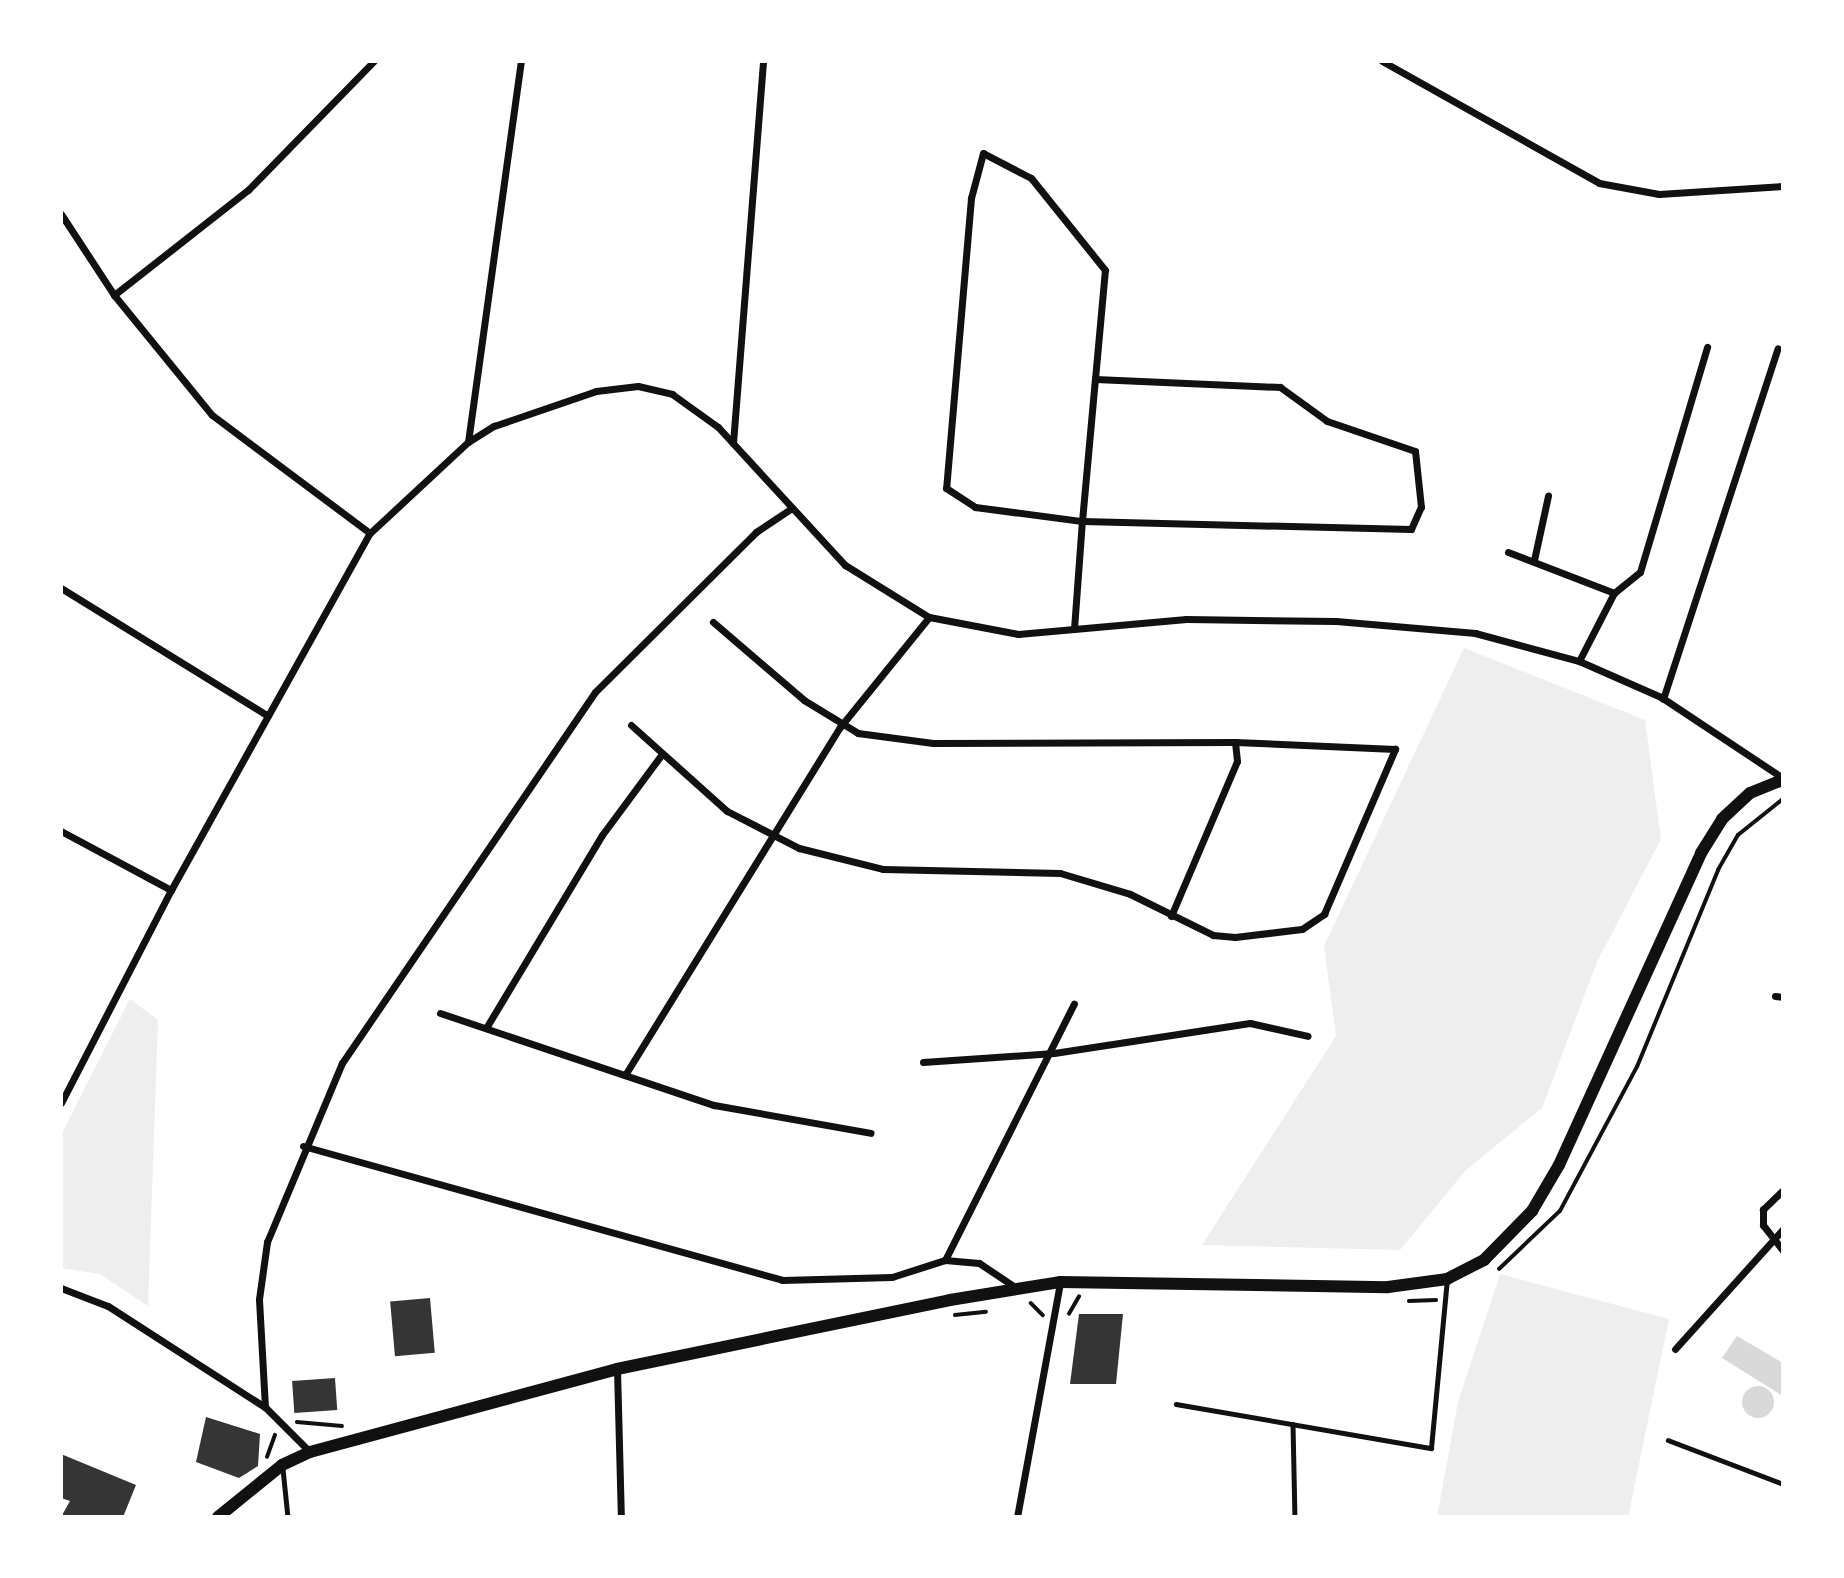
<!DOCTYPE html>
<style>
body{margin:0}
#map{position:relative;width:1844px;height:1578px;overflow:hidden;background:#fff;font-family:"Crimson Pro",serif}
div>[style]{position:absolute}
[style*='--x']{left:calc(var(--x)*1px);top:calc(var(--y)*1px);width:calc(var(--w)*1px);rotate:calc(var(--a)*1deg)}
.green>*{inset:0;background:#eee}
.water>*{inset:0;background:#d9d9d9}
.round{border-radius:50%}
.building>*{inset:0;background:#353535;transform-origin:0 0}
.path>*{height:3.5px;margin:-1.75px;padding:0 1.75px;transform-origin:1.75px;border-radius:1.75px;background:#111}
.service>*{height:4.5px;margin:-2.25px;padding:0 2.25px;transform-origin:2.25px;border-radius:2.25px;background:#111}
.minor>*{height:7px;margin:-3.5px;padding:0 3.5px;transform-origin:3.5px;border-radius:3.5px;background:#111}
.secondary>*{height:12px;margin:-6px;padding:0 6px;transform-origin:6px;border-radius:6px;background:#111}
span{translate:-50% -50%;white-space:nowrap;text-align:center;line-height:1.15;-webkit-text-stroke:7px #fff;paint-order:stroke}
.frame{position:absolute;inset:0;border:63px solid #fff;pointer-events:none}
</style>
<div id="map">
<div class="green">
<i style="clip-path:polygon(1464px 648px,1645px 720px,1661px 839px,1597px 962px,1542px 1108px,1466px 1170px,1400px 1250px,1202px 1245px,1336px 1036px,1324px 946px)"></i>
<i style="clip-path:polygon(130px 999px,158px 1020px,148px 1306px,100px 1274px,61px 1268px,61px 1135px)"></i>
<i style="clip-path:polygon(1500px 1274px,1669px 1319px,1628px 1517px,1437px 1517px,1458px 1402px)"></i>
</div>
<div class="water">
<i style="clip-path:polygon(1737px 1336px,1783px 1363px,1781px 1395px,1722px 1358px)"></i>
<i class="round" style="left:1742px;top:1386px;width:32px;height:32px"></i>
</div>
<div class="building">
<i style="left:430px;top:1298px;width:55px;height:40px;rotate:85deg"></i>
<i style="clip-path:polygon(1079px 1314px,1123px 1314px,1116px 1384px,1070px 1384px)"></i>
<i style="left:335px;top:1378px;width:32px;height:43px;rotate:86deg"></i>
<i style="clip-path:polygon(206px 1417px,260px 1434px,258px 1466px,239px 1478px,196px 1462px)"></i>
<i style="clip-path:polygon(61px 1454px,136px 1485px,123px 1517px,61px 1517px,70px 1501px,61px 1498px)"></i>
</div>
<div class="path">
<i style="--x:1499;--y:1269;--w:84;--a:-43.6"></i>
<i style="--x:1560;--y:1211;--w:163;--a:-61.9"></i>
<i style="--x:1637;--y:1067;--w:213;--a:-67.6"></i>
<i style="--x:1718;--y:870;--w:40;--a:-60.3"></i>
<i style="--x:1738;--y:835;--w:58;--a:-38.7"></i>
<i style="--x:1409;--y:1301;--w:27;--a:-2"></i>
<i style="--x:1031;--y:1303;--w:17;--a:45"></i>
<i style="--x:1069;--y:1314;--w:20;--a:-60"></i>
<i style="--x:955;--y:1315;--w:31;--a:-6"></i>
<i style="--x:297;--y:1422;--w:45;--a:5.1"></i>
<i style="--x:267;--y:1457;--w:23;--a:-70"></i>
</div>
<div class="service">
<i style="--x:1176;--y:1404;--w:259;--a:9.8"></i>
<i style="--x:1431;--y:1448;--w:169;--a:-84.6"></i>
<i style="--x:1293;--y:1424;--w:93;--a:88.8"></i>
<i style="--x:1668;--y:1440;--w:123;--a:20.9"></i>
<i style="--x:283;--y:1469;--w:48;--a:84.1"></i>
</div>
<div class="minor">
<i style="--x:1382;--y:61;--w:249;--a:29.3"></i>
<i style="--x:1599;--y:183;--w:61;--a:10.4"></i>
<i style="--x:1659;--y:194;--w:124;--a:-3.7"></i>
<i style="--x:61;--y:214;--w:97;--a:56.8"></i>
<i style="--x:114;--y:295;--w:155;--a:50.8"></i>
<i style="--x:212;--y:415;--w:197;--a:36.8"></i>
<i style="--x:114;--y:295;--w:170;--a:-38.1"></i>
<i style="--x:248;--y:190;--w:180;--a:-45.7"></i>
<i style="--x:468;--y:442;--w:385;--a:-82.1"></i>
<i style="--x:733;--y:443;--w:383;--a:-85.5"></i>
<i style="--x:1508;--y:552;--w:114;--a:21.1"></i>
<i style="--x:1534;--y:560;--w:66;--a:-77.7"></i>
<i style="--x:61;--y:588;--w:243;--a:31.7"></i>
<i style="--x:1074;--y:629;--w:108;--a:-85.8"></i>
<i style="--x:1082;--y:521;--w:143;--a:-84.8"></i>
<i style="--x:1095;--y:379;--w:109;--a:-84.8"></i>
<i style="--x:1105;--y:270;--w:118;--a:-128.8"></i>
<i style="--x:1031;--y:178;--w:54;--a:-152.5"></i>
<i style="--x:983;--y:153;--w:47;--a:104.9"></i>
<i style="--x:971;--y:198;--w:291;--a:94.9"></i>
<i style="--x:946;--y:488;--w:35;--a:33"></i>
<i style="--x:975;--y:507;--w:108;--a:7.5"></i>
<i style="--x:1082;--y:521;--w:329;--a:1.4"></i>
<i style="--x:1411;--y:529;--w:24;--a:-66"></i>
<i style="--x:1421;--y:507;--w:56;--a:-96.1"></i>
<i style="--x:1415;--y:451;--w:93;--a:-161.2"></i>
<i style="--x:1327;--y:421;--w:58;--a:-144.1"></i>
<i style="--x:1280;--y:387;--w:185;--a:-177.5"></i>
<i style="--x:1579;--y:661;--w:76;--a:-62.8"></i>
<i style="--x:1614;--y:593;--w:33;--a:-39"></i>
<i style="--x:1640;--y:572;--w:235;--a:-73.4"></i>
<i style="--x:1663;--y:699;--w:369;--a:-71.9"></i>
<i style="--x:631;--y:725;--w:129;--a:41.9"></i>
<i style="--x:727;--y:811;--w:81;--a:27.2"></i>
<i style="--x:799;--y:848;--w:87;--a:14"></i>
<i style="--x:883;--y:869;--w:177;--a:1.3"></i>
<i style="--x:1060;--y:873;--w:73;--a:16.7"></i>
<i style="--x:1130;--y:894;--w:93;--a:26.3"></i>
<i style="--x:1213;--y:935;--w:22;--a:5"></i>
<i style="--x:1235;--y:937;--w:67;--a:-6.8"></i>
<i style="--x:1302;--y:929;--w:27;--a:-34"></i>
<i style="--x:1324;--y:914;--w:180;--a:-66.7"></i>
<i style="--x:1395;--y:749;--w:160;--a:-177.5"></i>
<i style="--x:1235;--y:742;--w:302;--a:179.8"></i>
<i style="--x:933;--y:743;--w:76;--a:-172.4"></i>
<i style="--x:858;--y:733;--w:63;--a:-148.6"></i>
<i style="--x:804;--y:700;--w:120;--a:-139.4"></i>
<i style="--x:61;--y:831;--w:125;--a:28.2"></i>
<i style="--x:1171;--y:916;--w:168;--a:-66.9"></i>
<i style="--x:1237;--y:761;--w:19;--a:-96"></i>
<i style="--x:1775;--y:996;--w:8;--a:7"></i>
<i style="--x:440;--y:1013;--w:289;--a:18.6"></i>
<i style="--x:714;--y:1105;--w:159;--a:10.1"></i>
<i style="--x:486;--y:1028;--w:225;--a:-59"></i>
<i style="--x:602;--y:835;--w:101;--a:-53.5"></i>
<i style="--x:923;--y:1062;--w:131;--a:-3.9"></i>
<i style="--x:1054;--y:1053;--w:198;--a:-8.7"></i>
<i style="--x:1250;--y:1023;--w:59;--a:12.6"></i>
<i style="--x:625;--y:1075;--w:409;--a:-58.3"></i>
<i style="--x:840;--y:727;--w:141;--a:-51"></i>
<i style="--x:61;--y:1103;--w:240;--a:-62.7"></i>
<i style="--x:171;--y:890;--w:409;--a:-60.9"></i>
<i style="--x:370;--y:533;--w:134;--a:-42.9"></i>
<i style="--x:468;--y:442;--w:31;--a:-32"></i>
<i style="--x:494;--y:426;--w:108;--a:-18.9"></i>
<i style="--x:596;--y:391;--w:42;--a:-6.8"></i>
<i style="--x:638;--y:386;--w:35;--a:13"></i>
<i style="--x:672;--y:394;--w:57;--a:35.7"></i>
<i style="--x:718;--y:427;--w:188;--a:47.4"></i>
<i style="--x:845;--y:565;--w:99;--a:31.8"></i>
<i style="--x:929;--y:617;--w:91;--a:10.8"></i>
<i style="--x:1018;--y:634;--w:169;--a:-5.1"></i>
<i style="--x:1186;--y:619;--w:150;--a:0.8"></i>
<i style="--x:1336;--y:621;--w:140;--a:4.9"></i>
<i style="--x:1475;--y:633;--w:108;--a:15.1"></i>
<i style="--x:1579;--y:661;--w:90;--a:23.7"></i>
<i style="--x:1661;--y:697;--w:146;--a:33.6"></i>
<i style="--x:303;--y:1146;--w:497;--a:15.6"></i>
<i style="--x:782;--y:1280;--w:110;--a:-1.6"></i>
<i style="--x:892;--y:1277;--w:56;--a:-17.8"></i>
<i style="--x:945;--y:1260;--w:34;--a:5"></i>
<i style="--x:979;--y:1263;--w:43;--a:33.7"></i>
<i style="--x:1783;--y:1190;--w:28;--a:136"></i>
<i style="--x:1763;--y:1209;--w:16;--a:90"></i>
<i style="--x:1763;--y:1225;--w:33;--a:52"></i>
<i style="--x:945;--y:1260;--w:287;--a:-63.3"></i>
<i style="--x:61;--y:1288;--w:50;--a:21"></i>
<i style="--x:108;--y:1306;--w:187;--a:32.8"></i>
<i style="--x:265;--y:1407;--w:64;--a:45"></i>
<i style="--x:1675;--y:1349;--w:161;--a:-48"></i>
<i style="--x:617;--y:1369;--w:148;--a:88.5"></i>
<i style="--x:265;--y:1407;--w:108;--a:-93.2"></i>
<i style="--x:259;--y:1299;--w:58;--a:-82"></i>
<i style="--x:267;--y:1242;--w:194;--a:-67.3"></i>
<i style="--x:342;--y:1063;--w:449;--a:-55.7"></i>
<i style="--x:595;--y:692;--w:227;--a:-44.8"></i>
<i style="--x:756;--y:532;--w:43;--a:-33.7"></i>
<i style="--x:1017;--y:1517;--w:239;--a:-79.6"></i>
</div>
<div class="secondary">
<i style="--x:218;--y:1517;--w:82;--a:-39.1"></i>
<i style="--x:282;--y:1465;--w:31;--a:-25"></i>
<i style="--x:310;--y:1452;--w:318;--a:-15.1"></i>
<i style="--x:617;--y:1369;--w:340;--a:-11.7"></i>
<i style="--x:950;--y:1300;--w:111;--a:-9.3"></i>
<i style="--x:1060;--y:1282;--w:328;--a:0.9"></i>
<i style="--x:1388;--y:1287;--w:60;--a:-7.7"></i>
<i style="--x:1447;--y:1279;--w:42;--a:-27.2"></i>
<i style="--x:1484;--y:1260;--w:69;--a:-45.6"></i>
<i style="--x:1532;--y:1211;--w:53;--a:-59.6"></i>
<i style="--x:1559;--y:1165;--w:343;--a:-65.5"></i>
<i style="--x:1701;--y:853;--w:40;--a:-58"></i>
<i style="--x:1722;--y:819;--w:38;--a:-43"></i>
<i style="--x:1750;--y:793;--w:35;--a:-22"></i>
</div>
<div class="frame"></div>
</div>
